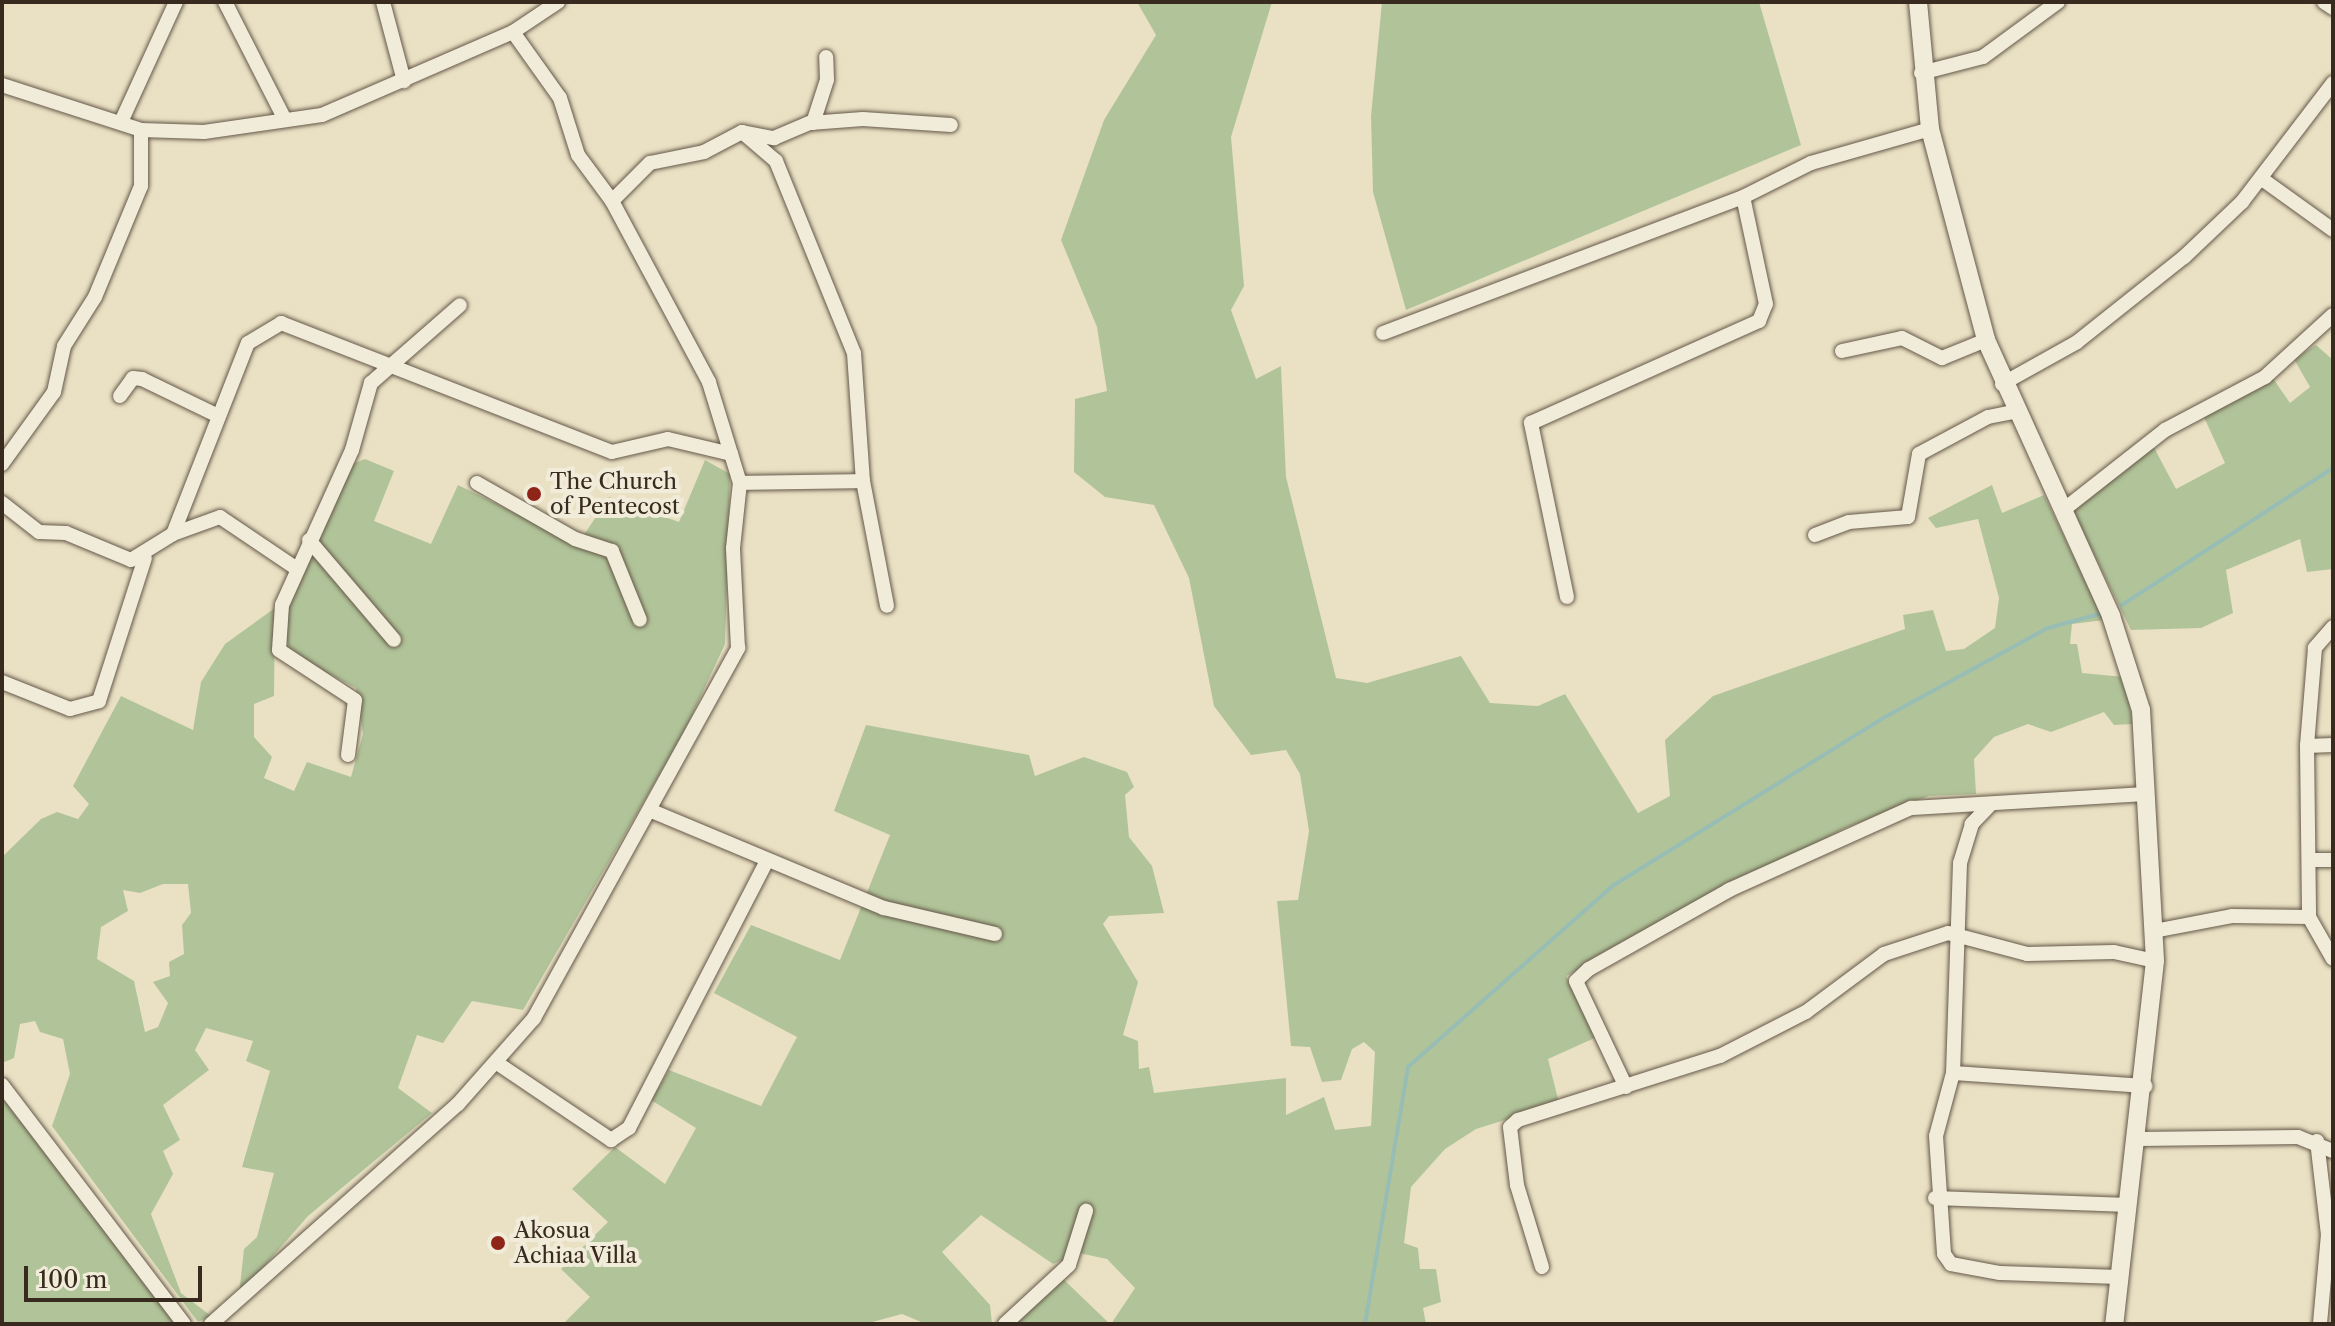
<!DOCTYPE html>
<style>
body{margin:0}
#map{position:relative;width:2335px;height:1326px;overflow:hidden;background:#eae1c4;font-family:"Libre Caslon Text",serif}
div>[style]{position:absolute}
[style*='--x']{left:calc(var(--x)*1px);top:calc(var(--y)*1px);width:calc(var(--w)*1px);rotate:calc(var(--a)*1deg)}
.green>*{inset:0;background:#b1c499}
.stream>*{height:4px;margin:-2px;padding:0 2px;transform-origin:2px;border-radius:2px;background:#98bdb5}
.roads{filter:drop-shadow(0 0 2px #655849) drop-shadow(0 0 2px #655849)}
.minor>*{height:14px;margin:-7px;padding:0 7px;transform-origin:7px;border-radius:7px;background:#f1ecd9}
.tertiary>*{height:18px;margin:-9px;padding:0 9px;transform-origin:9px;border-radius:9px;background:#f1ecd9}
.dots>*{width:22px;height:22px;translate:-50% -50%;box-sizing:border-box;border:4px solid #f1ecd9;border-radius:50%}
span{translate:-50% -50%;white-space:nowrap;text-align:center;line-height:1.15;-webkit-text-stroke:8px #f1ecd9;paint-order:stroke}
.poi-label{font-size:22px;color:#392a20}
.left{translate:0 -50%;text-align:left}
.frame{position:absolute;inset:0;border:4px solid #392a20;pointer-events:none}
.scale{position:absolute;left:24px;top:1266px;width:178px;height:36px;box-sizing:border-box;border:4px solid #392a20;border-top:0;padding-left:10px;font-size:24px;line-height:28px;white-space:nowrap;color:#392a20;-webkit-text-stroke:6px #f1ecd9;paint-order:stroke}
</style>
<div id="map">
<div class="green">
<i style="clip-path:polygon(1137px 2px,1272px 2px,1231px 137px,1244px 286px,1231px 310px,1256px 379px,1281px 366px,1286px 477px,1336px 678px,1367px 683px,1461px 656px,1490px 703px,1538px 706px,1565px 694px,1638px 813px,1670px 796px,1665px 740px,1713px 696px,1905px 629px,1903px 615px,1933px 610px,1946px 651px,1964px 649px,1995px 628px,1999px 598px,1978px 519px,1936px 528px,1928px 518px,1992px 485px,2002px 513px,2044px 495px,2104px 620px,2072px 624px,2070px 644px,2077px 644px,2082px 673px,2124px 677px,2133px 724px,2114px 725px,2104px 712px,2051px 732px,2028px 724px,1994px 737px,1974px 759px,1976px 794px,1929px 796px,1845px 828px,1566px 976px,1599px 1036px,1548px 1059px,1559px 1103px,1476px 1129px,1445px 1149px,1411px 1187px,1404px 1243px,1418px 1248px,1420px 1269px,1436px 1269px,1441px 1302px,1423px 1308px,1426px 1324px,1111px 1324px,1135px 1288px,1107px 1259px,1079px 1253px,1053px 1264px,981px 1215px,942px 1252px,990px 1305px,992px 1324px,926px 1324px,902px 1314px,865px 1324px,563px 1324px,590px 1297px,561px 1269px,608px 1222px,572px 1189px,615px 1147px,665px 1184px,696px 1128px,651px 1100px,669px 1070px,761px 1106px,797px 1037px,714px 993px,751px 925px,840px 960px,890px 835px,834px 811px,866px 725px,1029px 755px,1035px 776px,1084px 757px,1127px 772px,1134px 787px,1125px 795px,1129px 837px,1152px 866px,1164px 913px,1109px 916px,1103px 924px,1138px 982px,1123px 1035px,1138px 1041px,1139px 1069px,1149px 1067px,1154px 1093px,1286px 1078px,1286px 1115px,1324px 1097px,1335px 1130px,1371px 1126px,1375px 1052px,1364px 1042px,1352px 1049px,1341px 1080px,1322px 1082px,1310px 1047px,1291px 1046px,1277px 901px,1298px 900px,1309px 831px,1300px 774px,1286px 750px,1251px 755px,1214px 706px,1189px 578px,1154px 505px,1105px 497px,1074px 472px,1075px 399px,1107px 391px,1097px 327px,1061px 240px,1104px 120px,1156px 35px)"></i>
<i style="clip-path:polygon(1382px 2px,1759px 2px,1801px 145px,1406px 310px,1373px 192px,1371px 116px)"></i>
<i style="clip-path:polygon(2316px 345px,2333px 360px,2333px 569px,2307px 572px,2300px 539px,2226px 570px,2233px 613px,2201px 628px,2131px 630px,2069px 503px,2150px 440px,2176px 489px,2225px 463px,2203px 415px,2272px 377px,2290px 403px,2310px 387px,2294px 359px)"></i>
<i style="clip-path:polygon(evenodd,365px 459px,394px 471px,374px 521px,431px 544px,458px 485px,578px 544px,609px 497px,679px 522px,705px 460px,730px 474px,725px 644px,684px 732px,523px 1010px,472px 1001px,443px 1043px,417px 1035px,398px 1088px,432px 1113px,308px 1216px,239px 1295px,244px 1249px,257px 1237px,274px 1173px,242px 1167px,270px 1071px,246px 1061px,253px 1041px,206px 1028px,195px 1050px,209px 1070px,163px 1105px,180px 1140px,163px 1151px,173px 1174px,151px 1214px,181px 1293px,211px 1316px,198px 1322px,52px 1126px,70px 1074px,63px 1039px,40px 1032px,35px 1021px,20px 1024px,14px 1058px,2px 1063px,2px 857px,41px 819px,57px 812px,78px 819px,89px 804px,73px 786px,121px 696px,193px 730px,201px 682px,225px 644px,275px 608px,274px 696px,254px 704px,254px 737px,272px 757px,264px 778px,294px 791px,307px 762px,351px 777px,363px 734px,356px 688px,291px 654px,282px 624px,350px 465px,365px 459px,163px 884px,188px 884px,191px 913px,182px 925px,184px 954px,169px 962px,170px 976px,153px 982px,168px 1003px,158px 1027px,145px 1032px,134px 981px,97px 959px,101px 927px,128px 911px,123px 890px,140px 893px,163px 884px)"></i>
<i style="clip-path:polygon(2px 1098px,55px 1163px,176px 1324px,2px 1324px)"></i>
<i style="clip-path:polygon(1061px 1277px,1110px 1324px,1012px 1324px)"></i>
</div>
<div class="stream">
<i style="--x:2122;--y:605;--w:252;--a:-33"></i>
<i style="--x:1365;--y:1324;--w:261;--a:-80.5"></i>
<i style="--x:1408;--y:1067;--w:275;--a:-41.5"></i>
<i style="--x:1614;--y:885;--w:321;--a:-31.8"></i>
<i style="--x:1887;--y:716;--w:183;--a:-28.7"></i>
<i style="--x:2048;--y:628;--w:57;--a:-15.3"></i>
</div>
<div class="roads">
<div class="minor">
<i style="--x:225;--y:2;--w:132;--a:63"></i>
<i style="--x:383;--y:2;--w:82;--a:75.1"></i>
<i style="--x:2324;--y:2;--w:11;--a:34"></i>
<i style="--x:1921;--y:73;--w:64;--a:-14.5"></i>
<i style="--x:1983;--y:57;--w:93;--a:-36.3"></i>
<i style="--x:2;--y:85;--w:146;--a:17.9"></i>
<i style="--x:141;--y:130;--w:63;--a:1.8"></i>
<i style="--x:204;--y:132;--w:119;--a:-8.2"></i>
<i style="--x:322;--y:115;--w:208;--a:-23.5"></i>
<i style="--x:513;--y:32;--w:54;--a:-33.7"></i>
<i style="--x:121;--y:122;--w:132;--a:-65.4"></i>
<i style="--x:813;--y:123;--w:45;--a:-72"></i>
<i style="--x:827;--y:80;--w:23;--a:-92"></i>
<i style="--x:742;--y:132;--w:33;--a:11"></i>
<i style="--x:774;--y:138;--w:39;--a:-23"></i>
<i style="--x:810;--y:123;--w:53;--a:-4.3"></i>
<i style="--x:863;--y:119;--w:88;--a:3.9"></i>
<i style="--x:2262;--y:179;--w:87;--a:35.7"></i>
<i style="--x:612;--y:201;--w:54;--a:-45"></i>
<i style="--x:650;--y:163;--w:55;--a:-11.5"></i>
<i style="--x:704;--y:152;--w:43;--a:-27.8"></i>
<i style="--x:742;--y:132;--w:45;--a:40.5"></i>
<i style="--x:776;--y:161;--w:207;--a:67.9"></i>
<i style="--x:854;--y:353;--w:128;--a:86"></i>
<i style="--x:863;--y:481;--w:127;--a:79.1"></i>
<i style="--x:1383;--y:333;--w:385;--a:-20.7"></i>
<i style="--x:1743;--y:197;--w:76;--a:-26.6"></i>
<i style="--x:1811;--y:163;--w:124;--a:-15.9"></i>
<i style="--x:1842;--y:351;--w:61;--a:-12.2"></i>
<i style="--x:1902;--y:338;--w:45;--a:26.6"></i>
<i style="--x:1942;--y:358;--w:48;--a:-22.2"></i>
<i style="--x:2002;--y:384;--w:86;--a:-29.2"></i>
<i style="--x:2077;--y:342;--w:137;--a:-38.5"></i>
<i style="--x:2184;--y:257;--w:80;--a:-43.5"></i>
<i style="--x:2242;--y:202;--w:150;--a:-52.6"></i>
<i style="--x:120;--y:396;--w:22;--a:-54"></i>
<i style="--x:133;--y:378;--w:9;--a:6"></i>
<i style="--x:142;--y:379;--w:82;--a:25.9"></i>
<i style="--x:2;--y:464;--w:89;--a:-54.2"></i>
<i style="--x:54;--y:392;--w:47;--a:-77.7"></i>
<i style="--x:64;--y:346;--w:58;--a:-57.7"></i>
<i style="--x:95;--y:297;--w:120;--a:-67.5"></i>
<i style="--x:141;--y:186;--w:56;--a:-90"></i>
<i style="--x:477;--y:483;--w:113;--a:29.7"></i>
<i style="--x:575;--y:539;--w:39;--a:18"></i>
<i style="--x:612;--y:551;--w:74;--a:67.9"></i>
<i style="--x:740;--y:483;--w:123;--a:-0.9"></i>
<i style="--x:2;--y:503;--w:47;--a:38.1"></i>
<i style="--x:39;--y:532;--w:27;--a:2"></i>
<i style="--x:66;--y:533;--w:70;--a:22.6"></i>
<i style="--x:131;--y:560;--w:49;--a:-31.8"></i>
<i style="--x:173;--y:534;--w:50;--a:-19.9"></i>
<i style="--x:220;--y:517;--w:93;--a:34"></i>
<i style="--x:2062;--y:511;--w:131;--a:-38.2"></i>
<i style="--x:2165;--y:430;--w:113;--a:-27.9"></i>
<i style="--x:2265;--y:377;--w:92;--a:-42.4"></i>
<i style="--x:173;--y:534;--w:205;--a:-68.6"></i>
<i style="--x:248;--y:343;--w:39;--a:-31"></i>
<i style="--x:281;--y:323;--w:355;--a:21.3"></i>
<i style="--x:612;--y:452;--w:57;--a:-13.1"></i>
<i style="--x:668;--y:439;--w:65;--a:13.4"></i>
<i style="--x:1815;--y:535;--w:36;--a:-21"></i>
<i style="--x:1849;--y:522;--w:59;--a:-4.8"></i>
<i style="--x:1908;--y:517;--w:64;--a:-80.1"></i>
<i style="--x:1919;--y:454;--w:78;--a:-28.2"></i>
<i style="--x:1988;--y:417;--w:25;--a:-11"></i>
<i style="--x:309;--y:540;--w:131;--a:49.6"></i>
<i style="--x:1567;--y:597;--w:178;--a:-101.7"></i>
<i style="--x:1531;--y:423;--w:250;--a:-24.1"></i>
<i style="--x:1759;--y:321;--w:18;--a:-68"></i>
<i style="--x:1766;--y:304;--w:109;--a:-102.1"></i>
<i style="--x:2333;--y:627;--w:28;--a:131"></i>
<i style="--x:2315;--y:648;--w:98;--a:94.7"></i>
<i style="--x:2307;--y:746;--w:171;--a:89.3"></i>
<i style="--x:2309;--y:917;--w:48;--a:60.3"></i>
<i style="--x:2;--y:682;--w:73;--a:21.7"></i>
<i style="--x:70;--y:709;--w:30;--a:-15"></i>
<i style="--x:99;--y:701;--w:150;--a:-72.2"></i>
<i style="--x:2307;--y:746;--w:26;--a:-2"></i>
<i style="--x:348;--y:755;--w:55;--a:-82.7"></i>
<i style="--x:355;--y:700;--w:91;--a:-146.7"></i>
<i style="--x:279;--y:650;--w:45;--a:-86.2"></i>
<i style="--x:282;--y:605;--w:170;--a:-65.7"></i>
<i style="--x:352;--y:450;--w:70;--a:-74.2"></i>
<i style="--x:371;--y:383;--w:118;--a:-41.2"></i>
<i style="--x:1991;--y:804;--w:28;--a:134"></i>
<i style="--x:1972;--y:824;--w:41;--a:107.1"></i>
<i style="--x:1960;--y:863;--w:210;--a:91.9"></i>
<i style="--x:1953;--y:1073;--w:65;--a:105.1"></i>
<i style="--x:1936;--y:1136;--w:118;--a:86.1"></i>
<i style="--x:1944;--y:1254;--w:12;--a:55"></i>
<i style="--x:1951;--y:1264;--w:50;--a:10.4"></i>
<i style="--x:2000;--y:1273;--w:119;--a:1.9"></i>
<i style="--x:654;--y:812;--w:249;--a:22.7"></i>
<i style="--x:884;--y:908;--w:114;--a:13.2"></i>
<i style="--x:2312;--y:860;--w:21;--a:0"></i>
<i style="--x:2154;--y:931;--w:79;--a:-10.9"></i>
<i style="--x:2232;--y:916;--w:77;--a:0.7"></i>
<i style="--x:497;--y:1063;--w:138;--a:34"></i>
<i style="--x:611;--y:1140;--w:22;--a:-34"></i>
<i style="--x:629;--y:1128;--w:297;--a:-62.7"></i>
<i style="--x:1953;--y:1073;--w:193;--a:3.9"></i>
<i style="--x:2;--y:1085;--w:300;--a:52.7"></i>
<i style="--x:1626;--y:1087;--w:117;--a:-115.3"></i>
<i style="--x:1576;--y:981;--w:18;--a:-43"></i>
<i style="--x:1589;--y:969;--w:161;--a:-29.4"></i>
<i style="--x:1729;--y:890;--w:200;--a:-24.3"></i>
<i style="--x:1911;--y:808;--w:236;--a:-3.4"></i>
<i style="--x:2139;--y:1139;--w:159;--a:-0.7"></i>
<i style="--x:2298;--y:1137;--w:38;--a:22"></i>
<i style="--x:2317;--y:1141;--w:94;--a:83.3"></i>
<i style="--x:2328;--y:1234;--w:90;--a:95.1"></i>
<i style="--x:1935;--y:1198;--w:194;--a:2.1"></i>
<i style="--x:1542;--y:1267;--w:86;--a:-107"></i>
<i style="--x:1517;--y:1185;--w:58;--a:-96.9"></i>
<i style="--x:1510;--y:1127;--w:11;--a:-41"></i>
<i style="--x:1518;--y:1120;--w:212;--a:-17.6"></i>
<i style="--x:1720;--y:1056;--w:97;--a:-27.1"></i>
<i style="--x:1806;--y:1012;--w:97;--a:-36.6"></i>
<i style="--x:1884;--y:954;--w:67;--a:-18.2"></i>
<i style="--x:1948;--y:933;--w:82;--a:14.9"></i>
<i style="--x:2027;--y:954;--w:87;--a:-1.3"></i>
<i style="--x:2114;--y:952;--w:42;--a:12.4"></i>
<i style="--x:211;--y:1324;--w:331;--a:-41.7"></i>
<i style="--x:458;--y:1104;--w:115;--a:-48.5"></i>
<i style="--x:534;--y:1018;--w:423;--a:-61.1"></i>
<i style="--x:738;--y:648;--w:100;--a:-92.9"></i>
<i style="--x:733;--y:548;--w:65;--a:-83.9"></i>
<i style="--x:740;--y:483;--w:106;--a:-107.1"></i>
<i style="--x:709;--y:382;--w:205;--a:-118.2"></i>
<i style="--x:612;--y:201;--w:57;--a:-126.5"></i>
<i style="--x:578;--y:155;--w:60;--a:-107.5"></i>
<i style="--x:560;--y:98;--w:81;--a:-125.5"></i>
<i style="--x:1005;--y:1324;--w:87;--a:-42.7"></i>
<i style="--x:1069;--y:1265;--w:57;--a:-72.5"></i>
</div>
<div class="tertiary">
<i style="--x:1918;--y:2;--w:128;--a:84.6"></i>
<i style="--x:1930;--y:129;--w:218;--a:75.1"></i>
<i style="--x:1986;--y:340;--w:303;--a:65.6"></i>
<i style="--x:2111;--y:616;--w:99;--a:72.3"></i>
<i style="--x:2141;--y:710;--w:251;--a:86.8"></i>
<i style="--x:2155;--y:961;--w:365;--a:96.4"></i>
</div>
</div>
<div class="dots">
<i style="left:534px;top:494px;background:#8f2418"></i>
<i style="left:498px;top:1243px;background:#8f2418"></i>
</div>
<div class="poi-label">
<span class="left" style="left:550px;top:494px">The Church<br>of Pentecost</span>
<span class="left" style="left:514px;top:1243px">Akosua<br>Achiaa Villa</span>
</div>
<div class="frame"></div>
<div class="scale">100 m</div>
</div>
